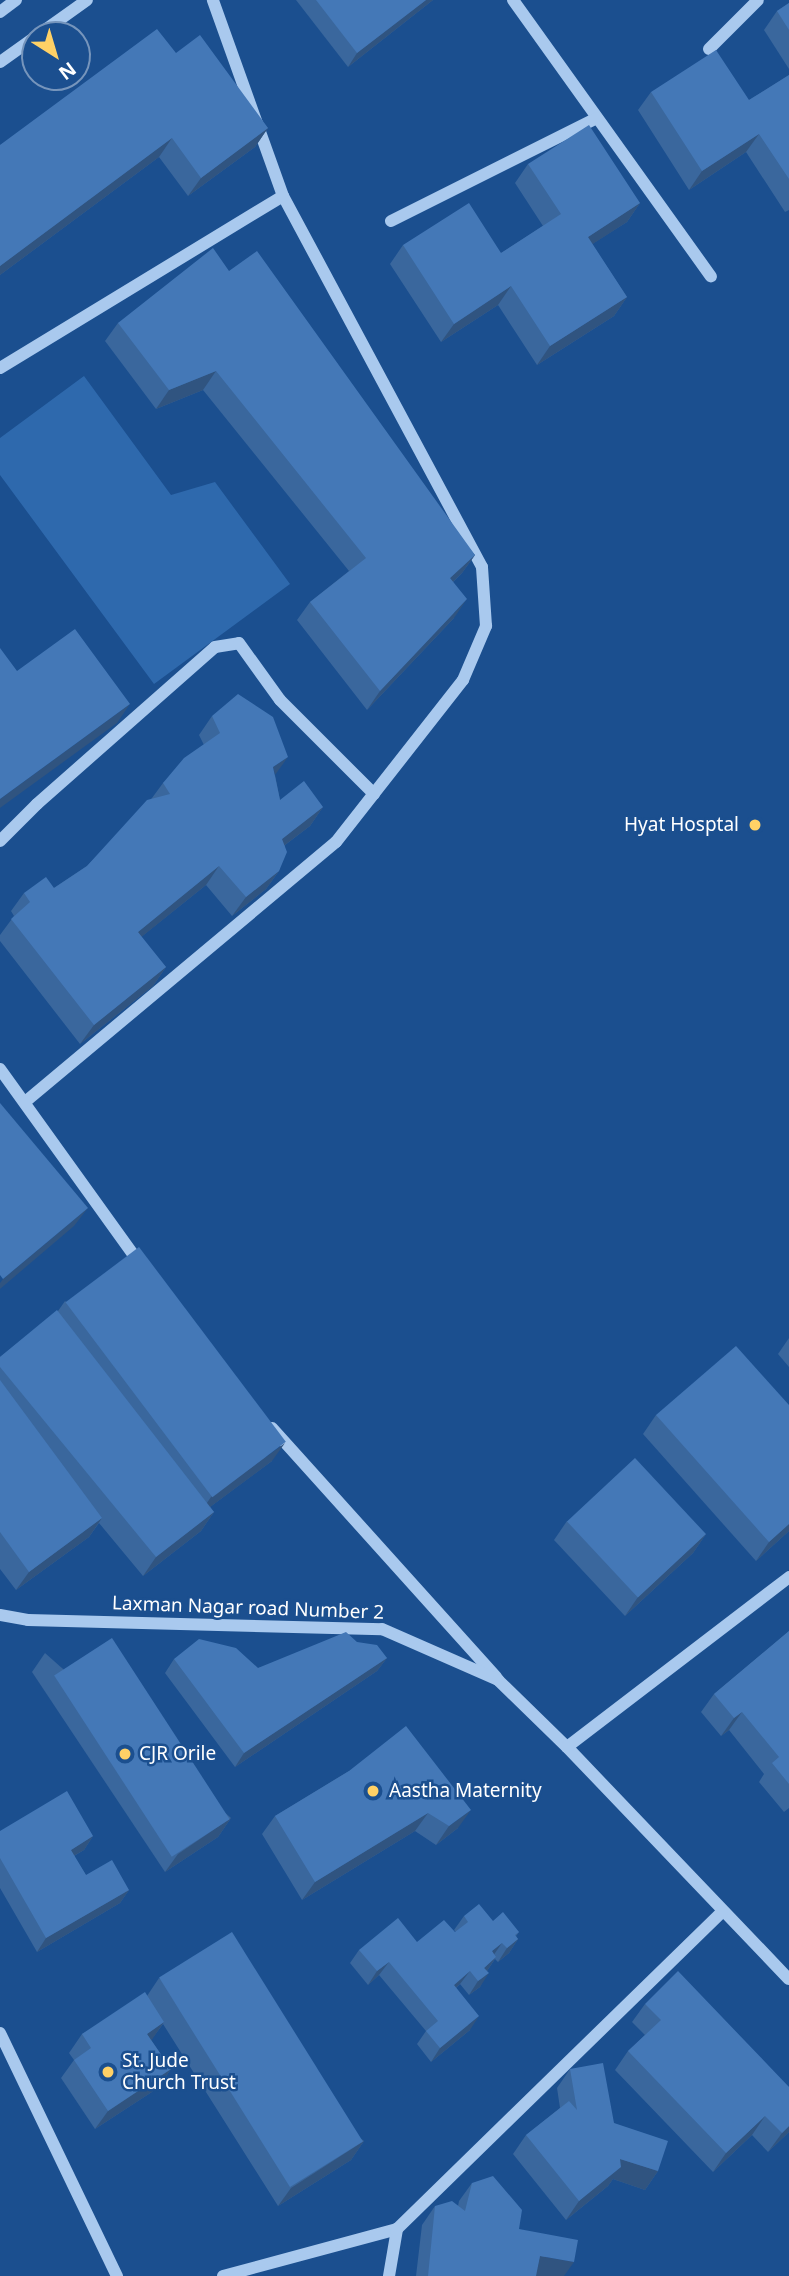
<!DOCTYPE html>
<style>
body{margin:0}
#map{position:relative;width:789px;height:2276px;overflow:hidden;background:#1b4f8f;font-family:"Noto Sans",sans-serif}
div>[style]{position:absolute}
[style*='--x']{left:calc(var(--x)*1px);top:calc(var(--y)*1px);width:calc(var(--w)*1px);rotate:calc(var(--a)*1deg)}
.green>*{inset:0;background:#2e69ad}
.minor>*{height:12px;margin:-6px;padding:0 6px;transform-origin:6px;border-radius:6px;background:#a9c9ee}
.wall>*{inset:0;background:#3a679d}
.shaded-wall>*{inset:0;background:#305480}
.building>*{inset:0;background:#4478b7;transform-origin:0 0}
.dots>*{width:19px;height:19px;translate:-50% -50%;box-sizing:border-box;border:4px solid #1b4f8f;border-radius:50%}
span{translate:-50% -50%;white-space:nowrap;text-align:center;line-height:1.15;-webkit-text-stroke:5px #1b4f8f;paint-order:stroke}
.poi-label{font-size:19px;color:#fff}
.right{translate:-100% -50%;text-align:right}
.left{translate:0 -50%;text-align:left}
.street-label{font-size:19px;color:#fff}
.north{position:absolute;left:21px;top:21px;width:70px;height:70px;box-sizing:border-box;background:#1b4f8f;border:2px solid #7695bc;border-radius:50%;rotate:143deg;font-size:19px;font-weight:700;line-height:28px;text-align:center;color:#fff}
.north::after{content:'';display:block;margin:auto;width:24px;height:32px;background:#ffd166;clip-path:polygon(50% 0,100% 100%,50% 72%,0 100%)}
</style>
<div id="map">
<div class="green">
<i style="clip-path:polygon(84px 376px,171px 495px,215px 482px,290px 584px,154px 684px,0 475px,0 438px)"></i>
</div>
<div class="minor">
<i style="--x:513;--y:0;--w:340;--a:54.4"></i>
<i style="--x:0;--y:12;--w:20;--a:-37"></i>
<i style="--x:38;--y:35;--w:60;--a:-35.5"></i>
<i style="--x:709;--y:49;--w:69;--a:-45"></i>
<i style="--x:0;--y:62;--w:43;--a:-35.5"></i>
<i style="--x:391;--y:221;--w:230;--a:-26.6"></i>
<i style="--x:0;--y:368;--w:331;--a:-31.3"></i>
<i style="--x:0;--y:841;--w:52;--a:-45"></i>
<i style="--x:37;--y:804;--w:237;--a:-41.4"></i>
<i style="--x:215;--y:647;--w:24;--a:-9"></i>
<i style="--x:239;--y:643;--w:70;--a:54.3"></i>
<i style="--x:280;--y:700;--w:133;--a:45"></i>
<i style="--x:0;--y:1069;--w:240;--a:54.3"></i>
<i style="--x:25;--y:1102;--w:405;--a:-39.9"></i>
<i style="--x:336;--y:842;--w:206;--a:-51.9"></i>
<i style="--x:463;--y:680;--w:59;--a:-66.9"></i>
<i style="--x:486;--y:626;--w:59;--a:-93.9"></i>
<i style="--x:482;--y:567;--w:421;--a:-118.2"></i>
<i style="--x:283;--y:196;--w:208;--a:-109.7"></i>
<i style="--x:272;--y:1428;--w:335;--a:48"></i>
<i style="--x:0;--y:1615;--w:28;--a:10"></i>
<i style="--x:28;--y:1620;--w:354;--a:1.5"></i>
<i style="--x:382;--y:1629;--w:127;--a:23.7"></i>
<i style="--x:498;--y:1680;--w:96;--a:44.2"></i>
<i style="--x:567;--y:1747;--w:321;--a:46.3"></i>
<i style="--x:567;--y:1747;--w:280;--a:-37.4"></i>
<i style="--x:0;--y:2033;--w:270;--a:64.3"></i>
<i style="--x:223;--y:2276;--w:180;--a:-15.1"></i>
<i style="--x:397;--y:2229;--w:454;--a:-44.3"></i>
<i style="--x:389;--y:2276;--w:48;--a:-80.3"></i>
</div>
<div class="wall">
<i style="clip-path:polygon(296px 0,433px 0,348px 67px)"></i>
<i style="clip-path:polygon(789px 3px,789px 69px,764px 30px,777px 11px)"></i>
<i style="clip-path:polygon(176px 53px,268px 128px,255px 147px,188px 196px,159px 157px,0 275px,0 145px)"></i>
<i style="clip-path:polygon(789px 75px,789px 210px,785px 212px,746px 152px,689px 190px,638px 110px,651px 92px,749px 100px)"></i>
<i style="clip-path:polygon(528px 164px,640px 203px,627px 222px,592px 244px,627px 297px,614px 316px,537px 365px,498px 305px,441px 342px,390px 264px,403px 245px,501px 253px,543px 226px,515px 183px)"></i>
<i style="clip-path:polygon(229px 271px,475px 555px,462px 573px,453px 582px,454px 618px,367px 710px,297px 620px,310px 602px,349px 571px,203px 390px,156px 409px,105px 341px,118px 323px)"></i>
<i style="clip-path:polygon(212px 716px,275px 775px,280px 800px,323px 807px,310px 826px,285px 845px,279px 871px,266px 889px,232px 916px,206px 885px,141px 937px,166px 967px,153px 986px,80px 1044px,0 941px,0 935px,14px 916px,11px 911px,24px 893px,54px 888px,87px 866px,152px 798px,163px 783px,204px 745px,199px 735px)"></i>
<i style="clip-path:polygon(65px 1301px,272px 1461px,210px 1507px,214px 1512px,201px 1531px,143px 1576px,99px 1523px,89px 1537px,16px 1590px,0 1569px,0 1357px,58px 1311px)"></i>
<i style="clip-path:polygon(789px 1338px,789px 1367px,778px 1354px)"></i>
<i style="clip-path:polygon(789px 1405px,789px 1531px,756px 1561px,643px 1434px,656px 1415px)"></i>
<i style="clip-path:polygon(567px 1521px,706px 1534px,693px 1553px,625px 1616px,554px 1540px)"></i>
<i style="clip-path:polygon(789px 1631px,789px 1808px,784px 1812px,759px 1782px,764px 1774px,729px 1730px,721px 1736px,701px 1712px,714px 1694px)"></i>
<i style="clip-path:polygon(357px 1642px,387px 1658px,377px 1671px,235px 1767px,165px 1673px,174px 1659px,258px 1668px)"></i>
<i style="clip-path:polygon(45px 1653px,231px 1818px,218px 1837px,165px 1872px,32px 1672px)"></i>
<i style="clip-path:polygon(349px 1771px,458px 1828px,436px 1845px,415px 1831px,302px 1900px,262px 1834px,275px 1816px)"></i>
<i style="clip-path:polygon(0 1831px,93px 1836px,84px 1850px,74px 1856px,86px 1875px,129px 1890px,120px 1903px,37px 1952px,0 1888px)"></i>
<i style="clip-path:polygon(464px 1916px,493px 1921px,519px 1932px,516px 1936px,518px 1939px,509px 1953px,498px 1962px,495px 1959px,487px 1971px,480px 1987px,469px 1995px,460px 1984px,456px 1988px,470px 2030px,431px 2062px,417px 2044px,426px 2031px,379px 1975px,368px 1985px,350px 1963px,359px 1950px,417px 1942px,455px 1932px,456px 1932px,454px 1930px)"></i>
<i style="clip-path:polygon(159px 1978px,364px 2141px,351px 2160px,278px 2206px,163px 2024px,151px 2040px,171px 2069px,158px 2088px,95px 2129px,61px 2078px,74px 2060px,69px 2053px,82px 2034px,147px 1996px)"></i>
<i style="clip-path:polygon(645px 2004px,789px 2087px,789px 2132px,768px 2152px,752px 2135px,713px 2172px,615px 2070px,628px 2051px,645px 2035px,632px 2022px)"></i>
<i style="clip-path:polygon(570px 2069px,614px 2123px,658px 2171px,645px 2190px,613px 2179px,608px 2186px,566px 2220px,513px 2154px,526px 2135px,560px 2108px,557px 2088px)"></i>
<i style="clip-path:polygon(472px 2183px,519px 2229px,564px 2276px,416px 2276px,422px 2225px,435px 2206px,458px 2206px,459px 2201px)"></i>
</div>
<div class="shaded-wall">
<i style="clip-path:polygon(426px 0,433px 0,348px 67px,357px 53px)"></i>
<i style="clip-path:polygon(268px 128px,255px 147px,188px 196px,201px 178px)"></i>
<i style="clip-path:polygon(759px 134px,746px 152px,689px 190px,702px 171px)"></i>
<i style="clip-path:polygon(172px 138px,159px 157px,0 275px,0 266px)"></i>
<i style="clip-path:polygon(640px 203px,627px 222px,574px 256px,588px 237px)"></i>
<i style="clip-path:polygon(511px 286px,498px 305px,441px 342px,454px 324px)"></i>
<i style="clip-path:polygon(627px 297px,614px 316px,537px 365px,550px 346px)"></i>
<i style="clip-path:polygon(216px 371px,203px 390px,156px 409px,169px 390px)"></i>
<i style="clip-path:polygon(475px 555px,462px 573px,437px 597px,450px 578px)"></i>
<i style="clip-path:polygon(467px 599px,454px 618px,367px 710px,380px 691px)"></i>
<i style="clip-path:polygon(130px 704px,117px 723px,0 808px,0 799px)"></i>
<i style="clip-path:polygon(288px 757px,275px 775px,273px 767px)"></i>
<i style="clip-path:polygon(323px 807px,310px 826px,269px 857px,282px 839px)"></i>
<i style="clip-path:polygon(219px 866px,206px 885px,124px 951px,138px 932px)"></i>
<i style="clip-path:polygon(279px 871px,266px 889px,232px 916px,246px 897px)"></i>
<i style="clip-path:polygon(166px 967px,153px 986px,80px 1044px,94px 1025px)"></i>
<i style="clip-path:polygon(88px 1208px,74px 1226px,0 1289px,0 1283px,3px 1279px)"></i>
<i style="clip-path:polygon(285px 1443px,272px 1461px,198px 1516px,211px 1497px)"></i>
<i style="clip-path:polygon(214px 1512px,201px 1531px,143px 1576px,156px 1557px)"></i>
<i style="clip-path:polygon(102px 1518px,89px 1537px,16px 1590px,29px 1572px)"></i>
<i style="clip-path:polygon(789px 1524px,789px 1531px,756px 1561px,769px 1542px)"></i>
<i style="clip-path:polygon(706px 1534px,693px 1553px,625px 1616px,638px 1597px)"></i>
<i style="clip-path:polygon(387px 1658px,377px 1671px,235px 1767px,244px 1753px)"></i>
<i style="clip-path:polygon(742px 1712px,729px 1730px,721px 1736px,734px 1718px)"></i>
<i style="clip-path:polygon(471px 1810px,458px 1828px,436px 1845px,449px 1826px)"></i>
<i style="clip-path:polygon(428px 1813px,415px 1831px,302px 1900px,315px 1882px)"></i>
<i style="clip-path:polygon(231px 1818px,218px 1837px,165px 1872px,178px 1854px)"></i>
<i style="clip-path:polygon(93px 1836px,84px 1850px,61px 1863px,71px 1850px)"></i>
<i style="clip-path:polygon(129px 1890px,120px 1903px,37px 1952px,46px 1938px)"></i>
<i style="clip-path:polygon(518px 1939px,509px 1953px,498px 1962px,507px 1948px)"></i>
<i style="clip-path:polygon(502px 1943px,493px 1956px,492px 1951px)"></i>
<i style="clip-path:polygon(496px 1957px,487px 1971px,484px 1968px)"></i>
<i style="clip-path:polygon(389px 1962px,379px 1975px,368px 1985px,377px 1971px)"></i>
<i style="clip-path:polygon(470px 1971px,460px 1984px,444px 1998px,454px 1985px)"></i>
<i style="clip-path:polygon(489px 1973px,480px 1987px,469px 1995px,478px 1981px)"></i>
<i style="clip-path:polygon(479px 2016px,470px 2030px,431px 2062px,440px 2048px)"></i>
<i style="clip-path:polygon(164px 2022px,151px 2041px,147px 2034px)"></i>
<i style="clip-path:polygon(171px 2069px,158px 2088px,95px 2129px,108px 2111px)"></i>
<i style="clip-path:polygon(765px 2116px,752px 2135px,713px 2172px,726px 2153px)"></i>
<i style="clip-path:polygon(789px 2126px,789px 2132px,768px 2152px,782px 2133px)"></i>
<i style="clip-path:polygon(364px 2141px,351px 2160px,278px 2206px,291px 2188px)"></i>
<i style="clip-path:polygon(620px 2159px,658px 2171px,645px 2190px,613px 2179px,608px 2186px,566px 2220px,579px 2201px)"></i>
<i style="clip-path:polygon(540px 2256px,574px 2262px,564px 2276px,535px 2276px)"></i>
</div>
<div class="building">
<i style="clip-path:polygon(316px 0,426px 0,357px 53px)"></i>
<i style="clip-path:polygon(789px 3px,789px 30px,777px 11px)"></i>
<i style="clip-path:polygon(157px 29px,176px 53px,200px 35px,268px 128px,201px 178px,172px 138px,0 266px,0 145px)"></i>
<i style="clip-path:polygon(716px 50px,749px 100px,789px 75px,789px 179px,759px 134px,702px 171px,651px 92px)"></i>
<i style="clip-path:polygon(589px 125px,640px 203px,588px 237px,627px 297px,550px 346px,511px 286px,454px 324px,403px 245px,469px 203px,501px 253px,561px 214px,528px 164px)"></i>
<i style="clip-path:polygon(213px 248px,229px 271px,257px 251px,475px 555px,450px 578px,467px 599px,380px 691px,310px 602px,366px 558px,216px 371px,169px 390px,118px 323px)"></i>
<i style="clip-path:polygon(75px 629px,130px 704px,0 799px,0 648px,17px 671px)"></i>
<i style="clip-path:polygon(238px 694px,273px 717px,288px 757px,273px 767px,280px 800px,304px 781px,323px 807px,282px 839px,287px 852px,279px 871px,246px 897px,219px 866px,138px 932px,166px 967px,94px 1025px,11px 919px,30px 902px,24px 893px,46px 877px,54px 888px,87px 866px,147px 800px,170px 794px,163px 783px,184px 758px,220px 733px,212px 716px)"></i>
<i style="clip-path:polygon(0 1103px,88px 1208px,3px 1279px,0 1275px)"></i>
<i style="left:139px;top:1247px;width:244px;height:92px;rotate:53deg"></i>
<i style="clip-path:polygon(57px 1310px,214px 1512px,156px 1557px,0 1367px,0 1357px)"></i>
<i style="clip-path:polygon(736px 1346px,789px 1405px,789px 1524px,769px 1542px,656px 1415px)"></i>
<i style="clip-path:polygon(0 1380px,102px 1518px,29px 1572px,0 1532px)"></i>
<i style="left:635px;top:1458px;width:104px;height:93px;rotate:47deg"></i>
<i style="clip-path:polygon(789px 1631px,789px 1784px,772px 1763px,779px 1757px,742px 1712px,734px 1718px,714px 1694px)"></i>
<i style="clip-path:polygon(346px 1632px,357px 1642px,377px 1645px,387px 1658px,244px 1753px,174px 1659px,199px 1639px,236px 1648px,258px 1668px)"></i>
<i style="left:112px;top:1638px;width:216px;height:69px;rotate:57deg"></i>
<i style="clip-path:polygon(406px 1726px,471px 1810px,449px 1826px,428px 1813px,315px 1882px,275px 1816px,349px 1771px)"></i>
<i style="clip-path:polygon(67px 1791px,93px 1836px,71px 1850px,86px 1875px,112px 1860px,129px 1890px,46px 1938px,0 1858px,0 1831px)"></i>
<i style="clip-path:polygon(479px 1904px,493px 1921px,503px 1912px,519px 1932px,515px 1935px,518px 1939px,507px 1948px,502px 1943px,492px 1951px,496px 1957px,484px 1968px,489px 1973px,478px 1981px,470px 1971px,454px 1985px,479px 2016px,440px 2048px,426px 2031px,438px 2021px,389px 1962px,377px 1971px,359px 1950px,398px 1918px,417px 1942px,444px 1920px,455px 1932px,468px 1922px,464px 1916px)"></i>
<i style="left:232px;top:1932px;width:247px;height:86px;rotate:58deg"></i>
<i style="clip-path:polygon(678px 1971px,789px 2087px,789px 2126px,782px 2133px,765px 2116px,726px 2153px,628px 2051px,661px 2020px,645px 2004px)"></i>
<i style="clip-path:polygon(145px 1992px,164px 2022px,147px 2034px,171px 2069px,108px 2111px,74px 2060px,91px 2048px,82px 2034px)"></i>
<i style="clip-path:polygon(603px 2063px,614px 2123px,668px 2141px,658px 2171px,620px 2159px,621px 2167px,579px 2201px,526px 2135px,569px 2101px,577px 2110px,570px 2069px)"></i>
<i style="clip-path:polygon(493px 2176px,522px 2210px,519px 2229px,578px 2240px,574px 2262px,540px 2256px,536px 2276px,428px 2276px,435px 2206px,452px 2201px,465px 2211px,472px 2183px)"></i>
</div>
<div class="dots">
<i style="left:755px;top:825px;background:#ffd166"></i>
<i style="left:125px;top:1754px;background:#ffd166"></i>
<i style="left:373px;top:1791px;background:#ffd166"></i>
<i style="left:108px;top:2072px;background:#ffd166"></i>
</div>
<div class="poi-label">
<span class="right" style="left:739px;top:825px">Hyat Hosptal</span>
<span class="left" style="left:139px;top:1754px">CJR Orile</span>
<span class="left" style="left:389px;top:1791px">Aastha Maternity</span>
<span class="left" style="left:122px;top:2072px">St. Jude<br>Church Trust</span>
</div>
<div class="street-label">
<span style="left:248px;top:1608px;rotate:2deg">Laxman Nagar road Number 2</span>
</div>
<div class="north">N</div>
</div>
